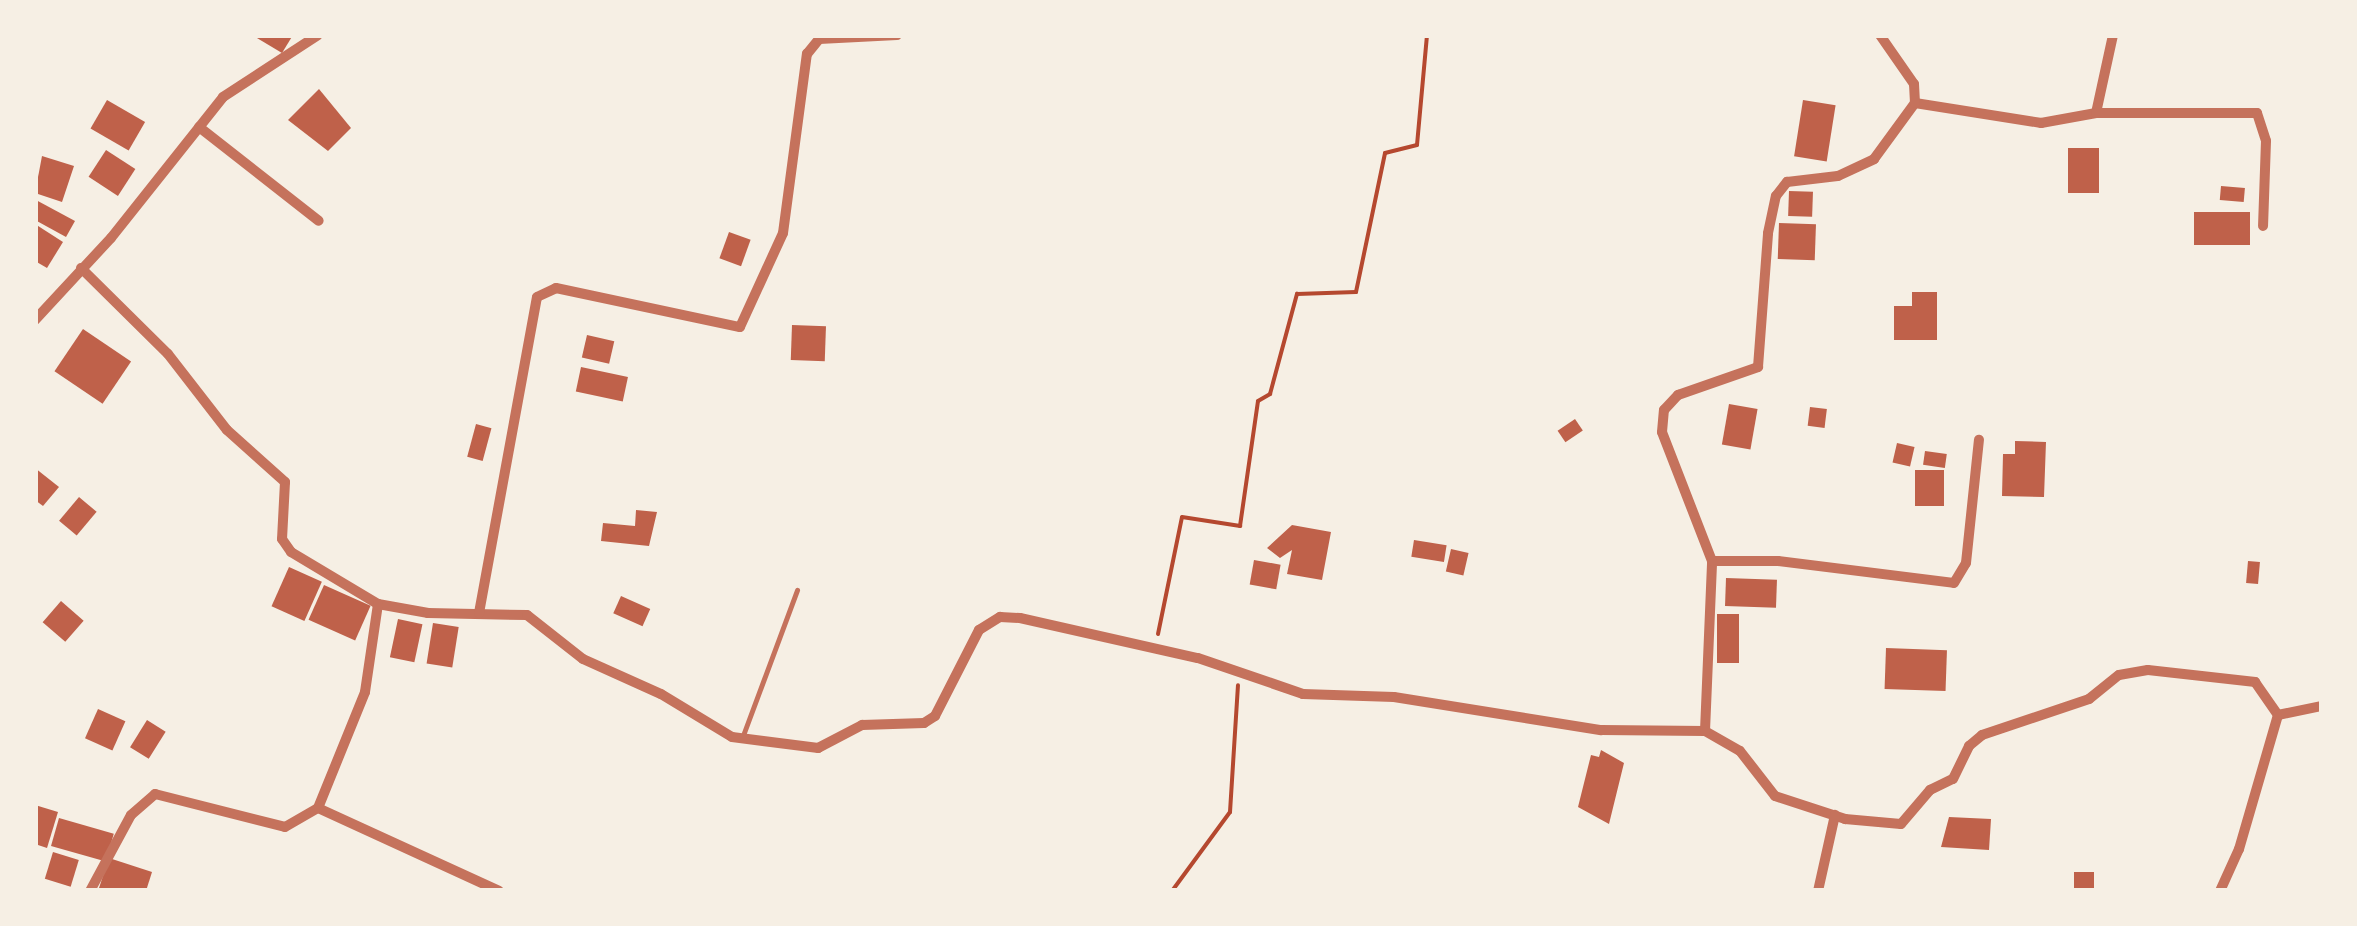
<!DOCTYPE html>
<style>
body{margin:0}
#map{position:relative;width:2357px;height:926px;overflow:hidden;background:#f6efe4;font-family:"Zilla Slab",serif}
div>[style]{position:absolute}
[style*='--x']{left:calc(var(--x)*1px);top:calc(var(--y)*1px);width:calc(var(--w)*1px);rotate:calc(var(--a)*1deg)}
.building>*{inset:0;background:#bf614a;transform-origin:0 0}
.path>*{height:4px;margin:-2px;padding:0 2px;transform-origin:2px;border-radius:2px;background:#b5482f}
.service>*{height:5px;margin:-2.5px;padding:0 2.5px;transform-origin:2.5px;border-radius:2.5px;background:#c5725c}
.minor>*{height:10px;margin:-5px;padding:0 5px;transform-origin:5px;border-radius:5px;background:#c5725c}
span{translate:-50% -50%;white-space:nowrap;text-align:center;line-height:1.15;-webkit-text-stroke:9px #f6efe4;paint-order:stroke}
.frame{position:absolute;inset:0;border:38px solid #f6efe4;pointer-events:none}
</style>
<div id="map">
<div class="building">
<i style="clip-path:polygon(252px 35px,293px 35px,282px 53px)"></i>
<i style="clip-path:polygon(319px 89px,351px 128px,328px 151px,288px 120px)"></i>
<i style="left:107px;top:100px;width:44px;height:33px;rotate:30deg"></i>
<i style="left:1803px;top:100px;width:33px;height:57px;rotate:9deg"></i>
<i style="left:2068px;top:148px;width:31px;height:45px"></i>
<i style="left:106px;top:150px;width:35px;height:32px;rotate:33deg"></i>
<i style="clip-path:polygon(42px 156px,74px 166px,62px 202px,35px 193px)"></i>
<i style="left:2221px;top:186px;width:24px;height:14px;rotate:5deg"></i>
<i style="left:1789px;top:191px;width:24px;height:25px;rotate:2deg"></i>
<i style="clip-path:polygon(36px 200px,75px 221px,66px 237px,35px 220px)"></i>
<i style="left:2194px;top:212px;width:56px;height:33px"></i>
<i style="left:1779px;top:223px;width:37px;height:36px;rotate:2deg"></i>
<i style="clip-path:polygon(35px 224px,63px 242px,47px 268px,35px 261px)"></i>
<i style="left:729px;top:232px;width:23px;height:28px;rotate:20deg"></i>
<i style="clip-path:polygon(1912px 292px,1937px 292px,1937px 340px,1894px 340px,1894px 306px,1912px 306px)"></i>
<i style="left:792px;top:325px;width:34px;height:35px;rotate:2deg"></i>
<i style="left:83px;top:329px;width:58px;height:51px;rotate:34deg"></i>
<i style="left:587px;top:335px;width:28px;height:23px;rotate:13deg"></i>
<i style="left:581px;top:367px;width:48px;height:25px;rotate:12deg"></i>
<i style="left:1729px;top:404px;width:29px;height:41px;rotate:10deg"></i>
<i style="left:1810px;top:407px;width:17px;height:19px;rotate:7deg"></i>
<i style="left:1575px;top:419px;width:14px;height:21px;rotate:56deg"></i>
<i style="left:476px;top:424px;width:16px;height:34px;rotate:15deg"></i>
<i style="clip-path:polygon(2015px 441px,2046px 442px,2044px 497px,2002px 496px,2003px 454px,2015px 454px)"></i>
<i style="left:1897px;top:443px;width:18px;height:20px;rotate:13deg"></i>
<i style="left:1925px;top:451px;width:22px;height:14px;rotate:8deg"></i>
<i style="clip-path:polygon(35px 468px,59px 487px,43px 506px,35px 500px)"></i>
<i style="left:1915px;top:470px;width:29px;height:36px"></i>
<i style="left:79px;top:497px;width:23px;height:31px;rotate:40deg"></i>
<i style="clip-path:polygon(636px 510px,657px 512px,649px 546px,601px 541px,603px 523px,635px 526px)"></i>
<i style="clip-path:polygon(1292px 525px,1331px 532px,1322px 580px,1287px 574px,1292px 550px,1280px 558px,1267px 548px)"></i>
<i style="left:1414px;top:540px;width:33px;height:17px;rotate:9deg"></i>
<i style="left:1451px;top:549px;width:18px;height:23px;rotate:13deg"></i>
<i style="left:1254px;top:560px;width:27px;height:25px;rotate:10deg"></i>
<i style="left:2248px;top:561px;width:12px;height:22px;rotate:5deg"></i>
<i style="left:289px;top:567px;width:36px;height:43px;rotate:24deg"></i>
<i style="left:1726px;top:578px;width:51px;height:28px;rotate:2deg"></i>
<i style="left:324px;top:585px;width:51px;height:38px;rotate:24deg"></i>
<i style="left:621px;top:596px;width:32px;height:19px;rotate:24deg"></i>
<i style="left:61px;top:601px;width:30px;height:28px;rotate:41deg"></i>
<i style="left:1717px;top:614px;width:22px;height:49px"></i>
<i style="left:398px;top:619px;width:25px;height:39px;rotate:12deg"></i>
<i style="left:433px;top:623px;width:26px;height:41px;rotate:9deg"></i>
<i style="left:1886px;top:648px;width:61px;height:41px;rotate:2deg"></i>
<i style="left:98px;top:709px;width:30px;height:32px;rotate:24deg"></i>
<i style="left:147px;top:720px;width:22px;height:32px;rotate:32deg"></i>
<i style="clip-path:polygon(1601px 750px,1624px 763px,1609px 824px,1578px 807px,1591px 755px,1599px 757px)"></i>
<i style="clip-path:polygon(35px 805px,58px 812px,47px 848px,35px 844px)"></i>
<i style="clip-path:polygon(1949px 817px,1991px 819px,1989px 850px,1941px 847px)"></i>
<i style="left:59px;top:818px;width:57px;height:29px;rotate:16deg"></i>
<i style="left:53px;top:852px;width:27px;height:28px;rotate:17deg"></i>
<i style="clip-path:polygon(109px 858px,152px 872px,146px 891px,98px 891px)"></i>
<i style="left:2074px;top:872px;width:20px;height:19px"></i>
</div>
<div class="path">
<i style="--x:1158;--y:634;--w:119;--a:-78.4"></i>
<i style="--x:1182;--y:517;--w:59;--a:8.8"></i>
<i style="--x:1240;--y:526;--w:126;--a:-81.8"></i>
<i style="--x:1258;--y:401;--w:14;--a:-30"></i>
<i style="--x:1270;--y:394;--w:104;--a:-74.9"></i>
<i style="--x:1297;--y:294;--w:59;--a:-1.9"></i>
<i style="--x:1356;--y:292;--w:142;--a:-78.2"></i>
<i style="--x:1385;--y:153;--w:33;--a:-14"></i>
<i style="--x:1417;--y:145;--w:110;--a:-84.8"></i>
<i style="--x:1172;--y:891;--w:98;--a:-53.7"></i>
<i style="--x:1230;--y:812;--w:127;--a:-86.4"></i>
</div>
<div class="service">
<i style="--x:742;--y:738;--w:158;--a:-69.6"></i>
</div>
<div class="minor">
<i style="--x:1915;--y:103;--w:128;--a:9"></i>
<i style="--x:2041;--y:123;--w:56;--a:-10.3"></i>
<i style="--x:2096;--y:113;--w:80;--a:-77.7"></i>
<i style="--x:2096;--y:113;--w:161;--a:0"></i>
<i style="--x:2257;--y:113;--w:29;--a:72"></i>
<i style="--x:2266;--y:141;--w:85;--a:92"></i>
<i style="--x:199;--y:127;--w:152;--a:38.1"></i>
<i style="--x:81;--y:268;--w:122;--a:44.7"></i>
<i style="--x:168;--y:354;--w:96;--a:52.2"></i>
<i style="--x:227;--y:430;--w:78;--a:41.9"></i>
<i style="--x:285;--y:482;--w:57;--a:93"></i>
<i style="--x:282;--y:539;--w:16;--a:55"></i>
<i style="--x:291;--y:552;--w:101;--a:30.9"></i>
<i style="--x:378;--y:604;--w:51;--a:10.2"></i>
<i style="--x:428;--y:613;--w:99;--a:1.2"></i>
<i style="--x:527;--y:615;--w:71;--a:38.2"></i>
<i style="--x:583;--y:659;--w:85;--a:24.2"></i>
<i style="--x:661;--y:694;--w:83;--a:31.2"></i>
<i style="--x:732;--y:737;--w:87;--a:7.3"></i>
<i style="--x:818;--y:748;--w:50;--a:-27.6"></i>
<i style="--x:862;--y:725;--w:62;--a:-1.8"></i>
<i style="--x:924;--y:723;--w:13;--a:-32"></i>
<i style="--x:935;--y:716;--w:97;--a:-62.9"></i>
<i style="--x:979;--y:630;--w:25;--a:-32"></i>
<i style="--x:1000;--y:617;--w:20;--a:3"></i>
<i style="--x:1020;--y:618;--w:182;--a:12.7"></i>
<i style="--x:1198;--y:658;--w:111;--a:18.9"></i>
<i style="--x:1303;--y:694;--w:91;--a:1.9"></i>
<i style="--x:1394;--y:697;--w:210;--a:9.1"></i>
<i style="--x:1601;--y:730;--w:104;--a:0.6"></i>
<i style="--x:1705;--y:731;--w:40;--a:29.7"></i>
<i style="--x:1740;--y:751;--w:57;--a:52.1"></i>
<i style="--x:1775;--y:796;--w:74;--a:18.2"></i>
<i style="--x:1845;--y:819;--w:56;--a:5.1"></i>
<i style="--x:1901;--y:824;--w:45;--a:-49.5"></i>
<i style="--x:1930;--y:790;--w:25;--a:-26"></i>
<i style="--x:1953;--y:779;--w:37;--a:-64"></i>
<i style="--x:1969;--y:746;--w:17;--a:-40"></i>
<i style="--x:1982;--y:735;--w:113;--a:-18.6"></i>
<i style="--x:2089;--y:699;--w:38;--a:-39"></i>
<i style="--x:2119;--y:675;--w:29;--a:-10"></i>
<i style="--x:2148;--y:670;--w:108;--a:6.4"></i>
<i style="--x:2255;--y:682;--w:40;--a:55.1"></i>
<i style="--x:2278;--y:715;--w:140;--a:106.2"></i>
<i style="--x:2239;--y:849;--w:46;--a:114.3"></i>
<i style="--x:35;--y:320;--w:112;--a:-47.2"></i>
<i style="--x:111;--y:238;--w:180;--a:-51.5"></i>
<i style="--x:223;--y:97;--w:113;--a:-33.1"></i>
<i style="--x:1712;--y:561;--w:66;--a:0"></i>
<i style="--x:1778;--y:561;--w:177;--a:7.1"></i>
<i style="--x:1954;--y:583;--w:23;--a:-59"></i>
<i style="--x:1966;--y:563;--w:124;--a:-84"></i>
<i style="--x:479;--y:613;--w:321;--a:-79.6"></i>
<i style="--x:537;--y:297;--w:21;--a:-25"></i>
<i style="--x:556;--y:288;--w:188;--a:12"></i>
<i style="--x:740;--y:327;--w:103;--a:-65.4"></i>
<i style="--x:783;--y:233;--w:181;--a:-82.4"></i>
<i style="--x:807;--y:54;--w:19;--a:-51"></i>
<i style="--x:819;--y:39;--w:78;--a:-2.9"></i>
<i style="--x:2278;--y:715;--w:45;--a:-11.6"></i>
<i style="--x:1705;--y:731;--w:170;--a:-87.6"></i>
<i style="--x:1712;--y:561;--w:138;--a:-111.2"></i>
<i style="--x:1662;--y:432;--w:22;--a:-85"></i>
<i style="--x:1664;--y:410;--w:21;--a:-47"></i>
<i style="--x:1678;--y:395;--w:85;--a:-19.3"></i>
<i style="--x:1758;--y:367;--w:134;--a:-85.7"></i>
<i style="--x:1768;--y:233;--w:38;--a:-78"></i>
<i style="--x:1776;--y:196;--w:18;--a:-52"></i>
<i style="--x:1787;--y:182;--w:51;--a:-6.7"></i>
<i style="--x:1838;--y:176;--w:40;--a:-25"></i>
<i style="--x:1874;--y:159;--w:69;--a:-53.8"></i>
<i style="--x:1915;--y:103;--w:19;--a:-93"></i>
<i style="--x:1914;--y:84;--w:60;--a:-124.8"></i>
<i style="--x:318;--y:808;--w:199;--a:24.6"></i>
<i style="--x:90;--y:891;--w:86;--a:-61.7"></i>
<i style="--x:131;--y:815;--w:32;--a:-41"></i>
<i style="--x:155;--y:794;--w:134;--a:14.2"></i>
<i style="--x:285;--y:827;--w:38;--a:-30"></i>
<i style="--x:318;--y:808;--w:125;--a:-67.9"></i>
<i style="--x:365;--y:692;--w:89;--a:-81.6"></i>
<i style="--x:1818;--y:891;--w:78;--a:-77.4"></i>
</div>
<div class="frame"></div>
</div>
